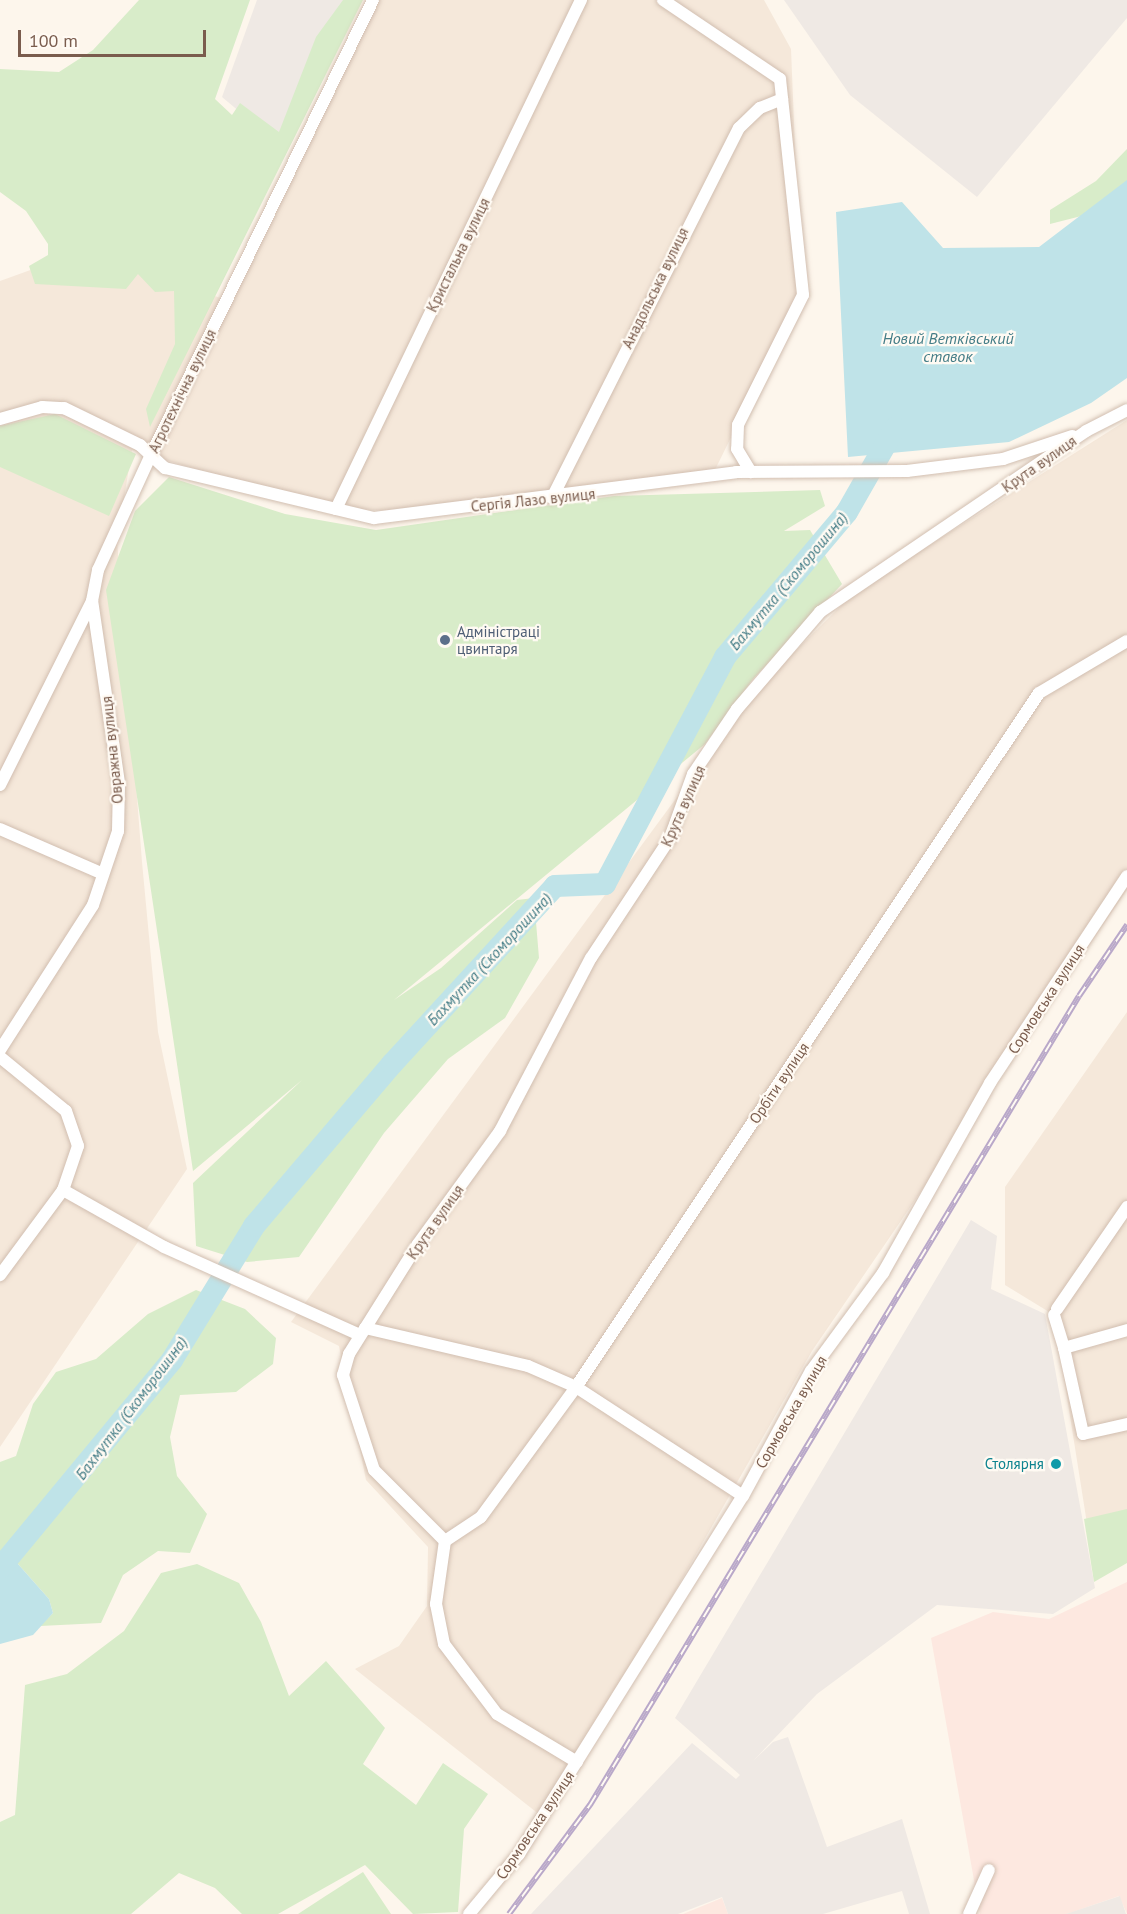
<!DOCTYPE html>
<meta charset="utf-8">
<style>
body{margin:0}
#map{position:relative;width:1127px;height:1914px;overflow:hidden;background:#fdf6ec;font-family:"PT Sans",sans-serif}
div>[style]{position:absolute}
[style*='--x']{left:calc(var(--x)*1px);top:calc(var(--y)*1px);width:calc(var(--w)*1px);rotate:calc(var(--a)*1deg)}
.residential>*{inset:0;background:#f5e8da}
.commercial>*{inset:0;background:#fde8e0}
.industrial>*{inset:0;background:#efe9e4}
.green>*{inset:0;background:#d8ecc9}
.water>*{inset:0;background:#bfe3e8}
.river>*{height:22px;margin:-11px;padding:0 11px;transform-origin:11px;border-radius:11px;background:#bfe3e8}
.roads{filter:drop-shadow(0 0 2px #d1beb0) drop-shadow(0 0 2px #d1beb0)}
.minor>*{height:12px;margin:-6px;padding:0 6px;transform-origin:6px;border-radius:6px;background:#fff}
.rail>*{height:6px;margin-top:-3px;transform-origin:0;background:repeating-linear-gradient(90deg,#fffaf3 0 11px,#b9a8c9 0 22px);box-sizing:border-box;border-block:2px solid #b9a8c9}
.dots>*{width:16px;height:16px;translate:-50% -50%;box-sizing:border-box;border:3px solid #fffaf3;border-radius:50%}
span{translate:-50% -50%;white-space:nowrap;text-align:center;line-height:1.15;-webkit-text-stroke:4.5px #fffaf3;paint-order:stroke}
.street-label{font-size:15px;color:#7a5c4d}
.service-label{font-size:15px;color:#4e5e75}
.left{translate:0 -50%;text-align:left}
.culture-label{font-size:15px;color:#0d838f}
.right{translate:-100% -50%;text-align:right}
.water-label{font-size:16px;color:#437c86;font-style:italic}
.scale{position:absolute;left:18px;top:30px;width:188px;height:27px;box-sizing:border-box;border:3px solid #7a5c4d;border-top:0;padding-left:8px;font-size:18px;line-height:21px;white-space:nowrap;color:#7a5c4d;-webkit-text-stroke:4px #fffaf3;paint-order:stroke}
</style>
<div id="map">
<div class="residential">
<i style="clip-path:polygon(369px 0,764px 0,791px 49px,801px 295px,710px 480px,400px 511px,326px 508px,132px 450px,117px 540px,142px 862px,158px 1032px,187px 1169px,0 1447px,0 281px,86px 250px,226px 300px)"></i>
<i style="clip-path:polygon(1127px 420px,1127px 890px,812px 1351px,545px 1819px,355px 1669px,399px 1646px,427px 1606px,428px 1547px,366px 1480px,339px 1346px,291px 1322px,755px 691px,854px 593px)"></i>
<i style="clip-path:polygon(1127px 1012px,1127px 1520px,1088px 1530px,1054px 1315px,1005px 1285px,1005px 1187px)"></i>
</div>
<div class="commercial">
<i style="clip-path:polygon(1127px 1582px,1127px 1914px,1119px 1896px,1067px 1914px,980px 1914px,931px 1638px,993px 1612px,1049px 1619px)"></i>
<i style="clip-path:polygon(722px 1898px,728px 1914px,683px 1914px)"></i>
</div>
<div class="industrial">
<i style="clip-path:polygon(257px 0,360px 0,285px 150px,222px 97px)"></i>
<i style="clip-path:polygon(784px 0,1127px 0,1127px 18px,977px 197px,850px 95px)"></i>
<i style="clip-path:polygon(971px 1220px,997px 1236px,991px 1289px,1045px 1314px,1095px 1588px,1053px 1614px,937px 1605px,817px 1694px,753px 1761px,773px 1742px,788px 1737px,827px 1847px,902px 1819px,930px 1914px,909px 1914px,902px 1891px,823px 1914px,728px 1914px,722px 1897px,678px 1914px,531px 1914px,692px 1743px,736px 1779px,740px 1775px,675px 1718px)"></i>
<i style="clip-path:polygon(1120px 1896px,1126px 1914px,1066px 1914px)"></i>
</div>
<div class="green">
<i style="clip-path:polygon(139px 0,250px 0,215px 99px,232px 115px,240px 103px,279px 132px,316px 37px,343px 0,363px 0,150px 427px,146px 409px,175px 344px,174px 291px,155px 292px,138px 274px,126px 289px,35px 284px,29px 266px,48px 255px,48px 244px,26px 211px,0 192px,0 69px,59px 72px,93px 50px)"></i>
<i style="clip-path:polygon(1127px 149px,1127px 190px,1101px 211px,1050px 224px,1050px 210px,1096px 181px)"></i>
<i style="clip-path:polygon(55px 414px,136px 454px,109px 516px,0 467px,0 426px)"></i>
<i style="clip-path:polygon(169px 477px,285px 514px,376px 530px,614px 496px,820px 490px,825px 506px,784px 531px,810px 530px,842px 584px,753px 679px,705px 744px,394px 1000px,441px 968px,517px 900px,534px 898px,539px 958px,505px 1018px,448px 1059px,384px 1133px,299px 1257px,247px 1262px,196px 1246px,193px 1183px,302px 1080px,193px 1171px,106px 590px,135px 511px)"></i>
<i style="clip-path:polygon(196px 1290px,245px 1309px,276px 1338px,273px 1364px,236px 1392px,180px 1395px,170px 1437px,177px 1476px,207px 1514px,190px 1553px,158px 1551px,123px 1575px,101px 1623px,40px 1626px,53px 1613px,49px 1599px,18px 1564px,0 1555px,0 1462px,16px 1456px,33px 1404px,56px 1372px,96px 1359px,148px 1314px)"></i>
<i style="clip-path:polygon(1127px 1509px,1127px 1563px,1094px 1582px,1084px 1519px)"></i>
<i style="clip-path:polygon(197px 1564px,239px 1583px,261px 1622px,289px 1696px,326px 1661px,385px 1728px,363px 1764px,416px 1805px,443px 1763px,488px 1794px,464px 1829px,458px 1912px,413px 1914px,365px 1865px,278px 1914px,242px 1914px,215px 1888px,179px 1873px,131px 1914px,0 1914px,0 1822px,15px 1815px,25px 1685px,67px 1674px,124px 1631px,161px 1573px)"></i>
<i style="clip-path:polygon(363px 1872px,391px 1914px,298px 1914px,324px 1897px)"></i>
</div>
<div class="water">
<i style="clip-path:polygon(1127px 180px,1127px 378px,1091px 403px,1009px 442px,848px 457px,836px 212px,902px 202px,943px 248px,1039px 247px)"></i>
<i style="clip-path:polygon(0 1555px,18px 1564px,49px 1599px,53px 1613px,33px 1635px,0 1644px)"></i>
</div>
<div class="river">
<i style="--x:0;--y:1568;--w:270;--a:-50.4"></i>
<i style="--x:172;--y:1360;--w:157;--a:-58.5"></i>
<i style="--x:254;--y:1226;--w:213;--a:-49.6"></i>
<i style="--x:392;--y:1064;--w:241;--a:-47.5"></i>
<i style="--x:555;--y:886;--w:50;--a:-2.3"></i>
<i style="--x:605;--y:884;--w:257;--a:-62.1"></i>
<i style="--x:725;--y:657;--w:189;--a:-49.9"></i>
<i style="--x:847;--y:512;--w:97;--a:-60.3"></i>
</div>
<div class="roads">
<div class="minor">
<i style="--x:663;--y:0;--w:141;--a:34"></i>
<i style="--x:780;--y:79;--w:217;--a:83.9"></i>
<i style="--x:803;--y:295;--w:145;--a:116.6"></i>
<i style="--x:738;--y:425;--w:24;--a:92"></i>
<i style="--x:737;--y:449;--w:27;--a:59"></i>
<i style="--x:0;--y:419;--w:44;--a:-15.9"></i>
<i style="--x:42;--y:407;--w:22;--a:3"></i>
<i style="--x:64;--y:408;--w:85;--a:26"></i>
<i style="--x:140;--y:445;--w:34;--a:43"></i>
<i style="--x:165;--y:468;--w:215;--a:13.5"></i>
<i style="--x:374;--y:518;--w:365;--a:-7.2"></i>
<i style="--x:736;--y:472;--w:171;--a:-0.3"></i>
<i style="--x:907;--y:471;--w:97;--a:-7.1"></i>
<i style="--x:1003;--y:459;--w:73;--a:-18.4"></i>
<i style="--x:552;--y:498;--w:415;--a:-63.2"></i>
<i style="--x:739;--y:128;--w:29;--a:-44"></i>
<i style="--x:760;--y:108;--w:24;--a:-22"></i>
<i style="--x:336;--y:509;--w:565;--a:-64.3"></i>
<i style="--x:0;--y:785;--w:206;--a:-63.4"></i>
<i style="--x:92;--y:601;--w:32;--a:-79"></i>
<i style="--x:98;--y:570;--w:124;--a:-65.3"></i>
<i style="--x:150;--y:457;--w:509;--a:-63.99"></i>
<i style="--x:0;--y:829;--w:112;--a:23.6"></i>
<i style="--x:0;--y:1050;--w:172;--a:-57.3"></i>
<i style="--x:93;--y:905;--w:78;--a:-71.3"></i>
<i style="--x:118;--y:831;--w:48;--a:-88.8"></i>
<i style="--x:119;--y:783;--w:184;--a:-98.4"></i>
<i style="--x:0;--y:1057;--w:85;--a:39.3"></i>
<i style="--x:66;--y:1111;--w:37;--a:71"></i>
<i style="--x:78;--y:1146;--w:46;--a:108.8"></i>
<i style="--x:63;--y:1190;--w:106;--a:126.5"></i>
<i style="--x:63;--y:1190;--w:116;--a:29.4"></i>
<i style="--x:164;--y:1247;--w:213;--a:24.2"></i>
<i style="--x:1057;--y:1309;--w:124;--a:-55.5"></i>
<i style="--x:1054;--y:1315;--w:34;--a:73"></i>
<i style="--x:1064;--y:1348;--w:66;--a:-15.9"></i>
<i style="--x:365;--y:1328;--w:167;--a:13.1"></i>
<i style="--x:528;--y:1366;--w:52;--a:23.6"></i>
<i style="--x:576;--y:1387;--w:199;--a:33.1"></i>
<i style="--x:1064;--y:1348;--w:88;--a:77.5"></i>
<i style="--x:1083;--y:1434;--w:45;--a:-12.8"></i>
<i style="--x:445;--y:1541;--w:43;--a:-33.7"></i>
<i style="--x:481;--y:1517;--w:161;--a:-53.8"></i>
<i style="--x:576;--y:1387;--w:834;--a:-56.29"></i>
<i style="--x:1039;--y:693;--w:102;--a:-30.6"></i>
<i style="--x:577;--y:1762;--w:93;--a:-149"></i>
<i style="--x:497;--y:1714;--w:88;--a:-127.1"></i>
<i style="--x:444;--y:1644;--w:41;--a:-101.3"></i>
<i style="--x:436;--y:1604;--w:64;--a:-81.9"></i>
<i style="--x:445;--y:1541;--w:100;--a:-135"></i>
<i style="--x:374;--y:1470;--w:100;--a:-108.1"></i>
<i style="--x:343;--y:1375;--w:22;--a:-74"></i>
<i style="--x:349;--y:1354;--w:130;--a:-57.9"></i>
<i style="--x:418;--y:1244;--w:140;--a:-54"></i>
<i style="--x:500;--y:1131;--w:195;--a:-62.3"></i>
<i style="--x:591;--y:958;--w:144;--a:-56.6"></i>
<i style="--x:670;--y:838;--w:68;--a:-70.2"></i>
<i style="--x:693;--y:774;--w:78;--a:-55.9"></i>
<i style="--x:737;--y:709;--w:128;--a:-49.4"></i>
<i style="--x:820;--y:612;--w:322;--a:-34.2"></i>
<i style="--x:1086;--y:431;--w:46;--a:-27.1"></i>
<i style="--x:469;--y:1914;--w:78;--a:-50.2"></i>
<i style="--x:519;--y:1854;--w:422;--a:-58"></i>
<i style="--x:743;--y:1496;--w:142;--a:-61.5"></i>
<i style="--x:811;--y:1371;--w:122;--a:-53.7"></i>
<i style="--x:883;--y:1273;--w:218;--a:-60.6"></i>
<i style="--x:990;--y:1083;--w:248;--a:-56.5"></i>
<i style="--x:969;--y:1914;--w:48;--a:-65.6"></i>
</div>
</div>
<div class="rail">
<i style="--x:509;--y:1914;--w:136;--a:-53.4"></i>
<i style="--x:590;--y:1805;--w:945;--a:-58.85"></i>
<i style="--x:1079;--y:996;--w:86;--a:-55.9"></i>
</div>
<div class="dots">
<i style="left:445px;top:640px;background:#5c6f8a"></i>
<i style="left:1056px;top:1464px;background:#0f9aa8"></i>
</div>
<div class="street-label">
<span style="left:458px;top:255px;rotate:-64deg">Кристальна вулиця</span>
<span style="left:655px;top:288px;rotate:-64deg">Анадольська вулиця</span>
<span style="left:182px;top:391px;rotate:-64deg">Агротехнічна вулиця</span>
<span style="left:1039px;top:464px;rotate:-35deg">Крута вулиця</span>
<span style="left:533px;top:500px;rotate:-6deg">Сергія Лазо вулиця</span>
<span style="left:112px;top:750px;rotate:-96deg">Овражна вулиця</span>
<span style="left:683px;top:806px;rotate:-66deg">Крута вулиця</span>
<span style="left:1046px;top:999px;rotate:-57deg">Сормовська вулиця</span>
<span style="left:779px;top:1083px;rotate:-56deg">Орбіти вулиця</span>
<span style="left:435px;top:1222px;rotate:-55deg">Крута вулиця</span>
<span style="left:791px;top:1412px;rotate:-60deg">Сормовська вулиця</span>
<span style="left:535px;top:1825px;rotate:-56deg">Сормовська вулиця</span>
</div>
<div class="service-label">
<span class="left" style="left:457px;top:640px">Адміністраці<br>цвинтаря</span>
</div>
<div class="culture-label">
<span class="right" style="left:1044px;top:1464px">Столярня</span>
</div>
<div class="water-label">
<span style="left:948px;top:347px">Новий Ветківський<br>ставок</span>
<span style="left:788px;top:581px;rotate:-50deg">Бахмутка (Скоморошина)</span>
<span style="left:489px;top:959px;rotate:-47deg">Бахмутка (Скоморошина)</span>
<span style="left:131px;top:1408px;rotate:-53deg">Бахмутка (Скоморошина)</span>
</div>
<div class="scale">100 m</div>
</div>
